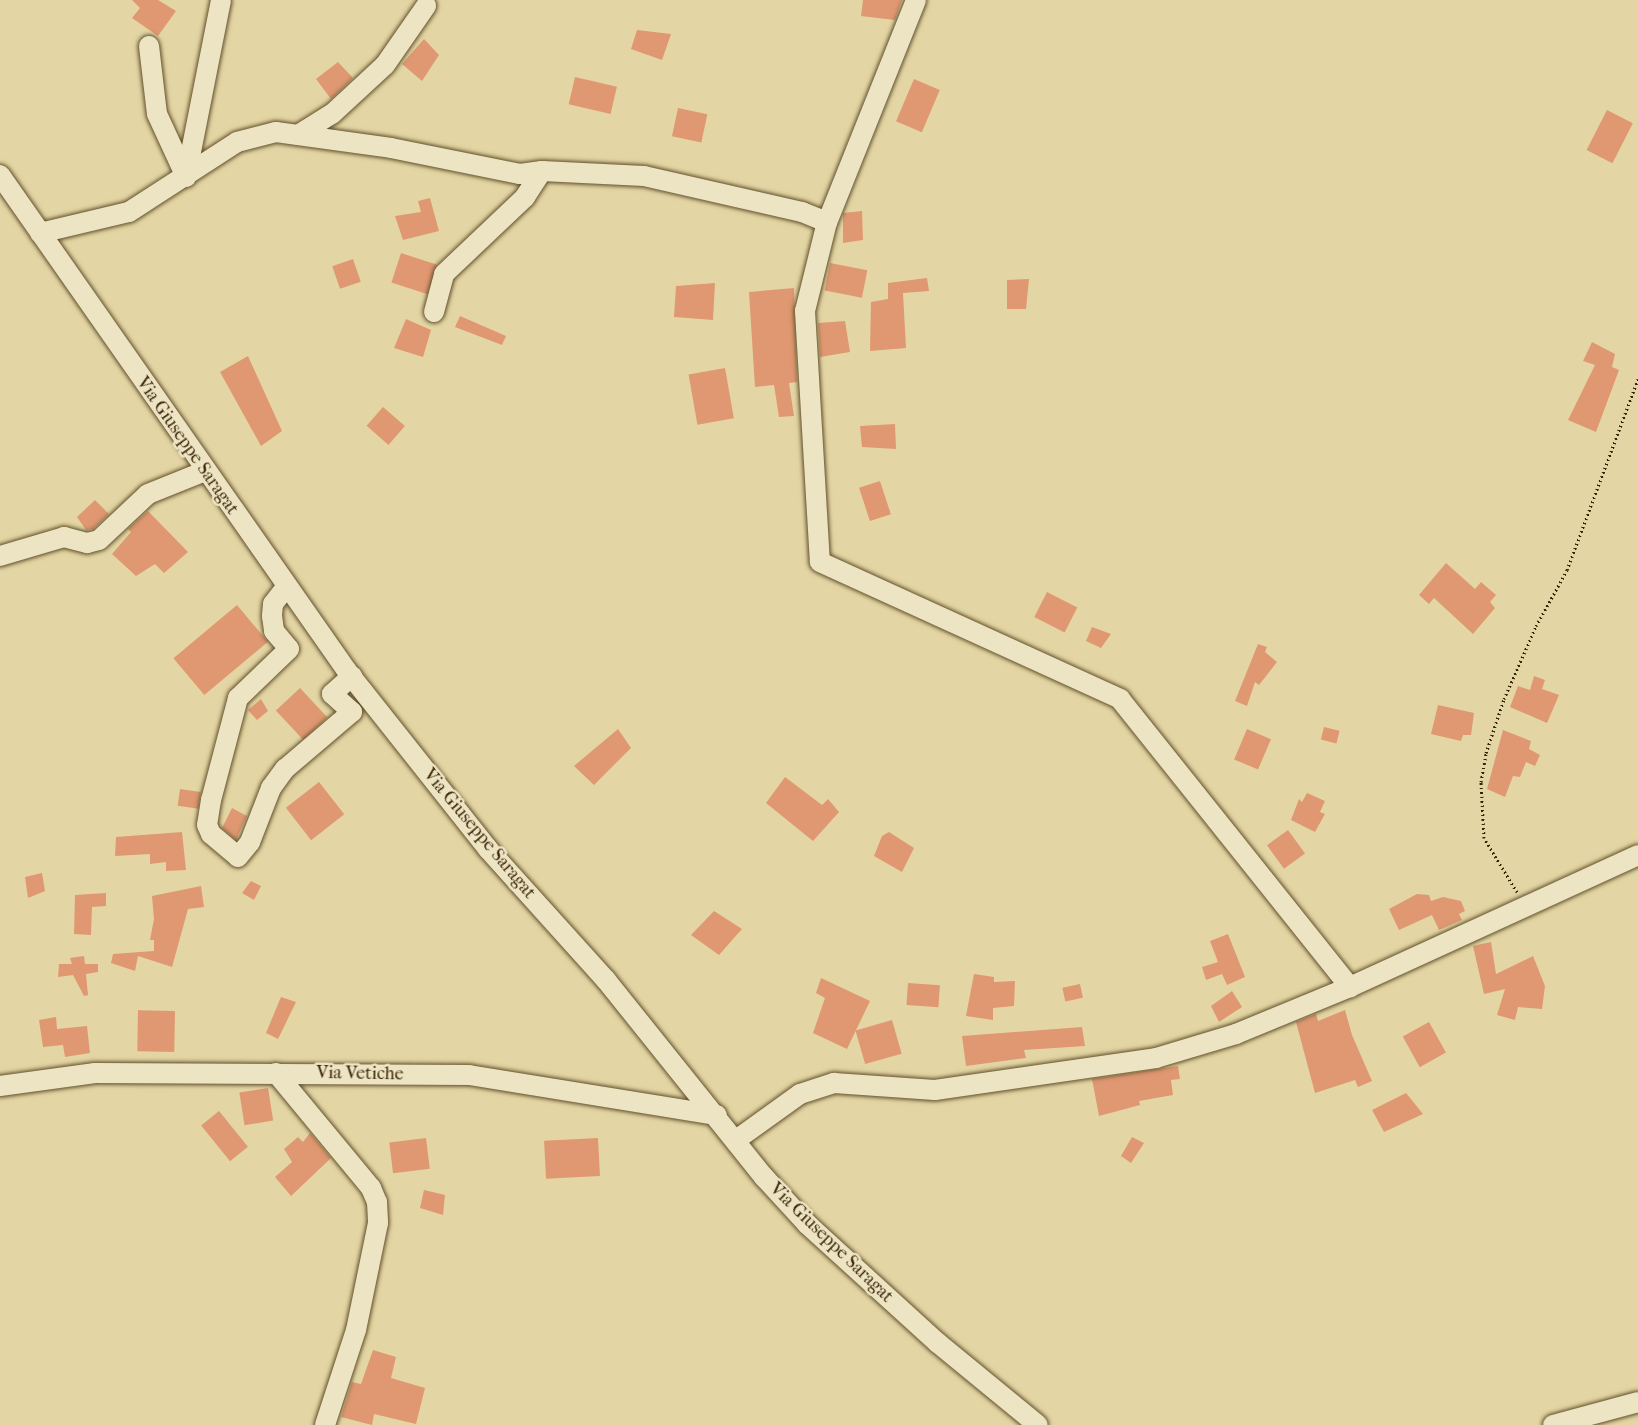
<!DOCTYPE html>
<style>
body{margin:0}
#map{position:relative;width:1638px;height:1425px;overflow:hidden;background:#e4d6a4;font-family:"IM FELL French Canon",serif}
div>[style]{position:absolute}
[style*='--x']{left:calc(var(--x)*1px);top:calc(var(--y)*1px);width:calc(var(--w)*1px);rotate:calc(var(--a)*1deg)}
.building>*{inset:0;background:#df9871;transform-origin:0 0}
.path>*{height:3px;margin-top:-1.5px;transform-origin:0;background:repeating-linear-gradient(90deg,#372303 0 1.5px,transparent 0 4.5px)}
.roads{filter:drop-shadow(0 0 2px #62502b) drop-shadow(0 0 2px #62502b)}
.minor>*{height:20px;margin:-10px;padding:0 10px;transform-origin:10px;border-radius:10px;background:#ede4c4}
span{translate:-50% -50%;white-space:nowrap;text-align:center;line-height:1.15;-webkit-text-stroke:5px #ede4c4;paint-order:stroke}
.street-label{font-size:18px;color:#372303}
</style>
<div id="map">
<div class="building">
<i style="clip-path:polygon(132px 0,158px 0,176px 11px,158px 36px,132px 18px,140px 8px)"></i>
<i style="clip-path:polygon(863px 0,902px 0,895px 20px,861px 16px)"></i>
<i style="clip-path:polygon(637px 30px,671px 34px,662px 60px,631px 49px)"></i>
<i style="clip-path:polygon(424px 39px,439px 55px,422px 81px,402px 64px)"></i>
<i style="clip-path:polygon(338px 62px,353px 78px,331px 99px,316px 79px)"></i>
<i style="left:575px;top:77px;width:43px;height:28px;rotate:13deg"></i>
<i style="left:914px;top:79px;width:28px;height:46px;rotate:23deg"></i>
<i style="left:678px;top:108px;width:30px;height:29px;rotate:12deg"></i>
<i style="left:1607px;top:110px;width:29px;height:45px;rotate:27deg"></i>
<i style="clip-path:polygon(430px 198px,439px 231px,403px 240px,395px 216px,421px 212px,418px 201px)"></i>
<i style="clip-path:polygon(862px 211px,863px 240px,843px 243px,843px 213px)"></i>
<i style="left:401px;top:253px;width:38px;height:31px;rotate:18deg"></i>
<i style="left:353px;top:259px;width:24px;height:22px;rotate:71deg"></i>
<i style="left:830px;top:263px;width:38px;height:28px;rotate:11deg"></i>
<i style="clip-path:polygon(927px 278px,929px 291px,903px 293px,906px 348px,870px 351px,871px 302px,888px 299px,888px 283px)"></i>
<i style="clip-path:polygon(1029px 279px,1026px 309px,1007px 309px,1007px 280px)"></i>
<i style="clip-path:polygon(715px 283px,713px 320px,674px 317px,676px 286px)"></i>
<i style="clip-path:polygon(794px 288px,797px 382px,789px 383px,794px 416px,779px 417px,774px 385px,755px 387px,749px 292px)"></i>
<i style="clip-path:polygon(460px 316px,506px 336px,502px 345px,455px 327px)"></i>
<i style="clip-path:polygon(406px 319px,431px 330px,423px 357px,394px 348px)"></i>
<i style="clip-path:polygon(845px 321px,850px 352px,820px 357px,818px 323px)"></i>
<i style="clip-path:polygon(1592px 342px,1615px 354px,1612px 367px,1619px 370px,1596px 432px,1568px 420px,1595px 365px,1583px 361px)"></i>
<i style="clip-path:polygon(248px 356px,282px 431px,261px 446px,220px 372px)"></i>
<i style="left:725px;top:368px;width:51px;height:37px;rotate:80deg"></i>
<i style="left:383px;top:407px;width:29px;height:25px;rotate:41deg"></i>
<i style="clip-path:polygon(895px 424px,896px 449px,862px 447px,860px 426px)"></i>
<i style="left:880px;top:481px;width:35px;height:22px;rotate:72deg"></i>
<i style="clip-path:polygon(95px 500px,109px 514px,93px 529px,86px 530px,77px 517px)"></i>
<i style="clip-path:polygon(148px 511px,188px 552px,164px 573px,155px 564px,136px 576px,112px 554px,131px 532px,128px 529px)"></i>
<i style="clip-path:polygon(1446px 563px,1475px 589px,1481px 582px,1496px 595px,1490px 602px,1495px 608px,1473px 634px,1434px 598px,1429px 604px,1419px 595px)"></i>
<i style="left:1047px;top:592px;width:34px;height:28px;rotate:27deg"></i>
<i style="left:237px;top:605px;width:48px;height:83px;rotate:50deg"></i>
<i style="clip-path:polygon(1092px 627px,1111px 634px,1101px 648px,1086px 641px)"></i>
<i style="clip-path:polygon(1258px 644px,1267px 647px,1265px 652px,1277px 662px,1259px 685px,1255px 682px,1247px 706px,1235px 701px)"></i>
<i style="clip-path:polygon(1534px 676px,1545px 680px,1542px 689px,1559px 695px,1547px 723px,1510px 707px,1518px 686px,1530px 690px)"></i>
<i style="left:300px;top:688px;width:40px;height:33px;rotate:47deg"></i>
<i style="clip-path:polygon(261px 699px,268px 711px,257px 720px,248px 710px)"></i>
<i style="clip-path:polygon(1438px 705px,1474px 713px,1471px 735px,1463px 735px,1461px 741px,1431px 734px)"></i>
<i style="left:1324px;top:727px;width:16px;height:13px;rotate:14deg"></i>
<i style="clip-path:polygon(618px 729px,631px 748px,594px 785px,574px 766px)"></i>
<i style="left:1247px;top:729px;width:26px;height:33px;rotate:23deg"></i>
<i style="clip-path:polygon(1503px 730px,1531px 741px,1529px 749px,1540px 755px,1535px 766px,1526px 762px,1520px 777px,1513px 776px,1505px 797px,1487px 789px)"></i>
<i style="clip-path:polygon(785px 777px,822px 805px,828px 799px,839px 812px,813px 841px,766px 803px)"></i>
<i style="left:319px;top:782px;width:41px;height:42px;rotate:52deg"></i>
<i style="left:180px;top:789px;width:21px;height:17px;rotate:8deg"></i>
<i style="clip-path:polygon(1307px 793px,1325px 801px,1320px 812px,1325px 814px,1315px 832px,1291px 820px,1299px 799px,1302px 802px)"></i>
<i style="clip-path:polygon(232px 808px,247px 816px,236px 840px,222px 828px)"></i>
<i style="left:1288px;top:830px;width:29px;height:26px;rotate:54deg"></i>
<i style="clip-path:polygon(182px 832px,186px 870px,166px 871px,166px 862px,150px 864px,150px 854px,115px 856px,116px 837px)"></i>
<i style="clip-path:polygon(889px 832px,914px 848px,902px 872px,874px 856px,882px 836px)"></i>
<i style="clip-path:polygon(42px 873px,45px 891px,28px 898px,25px 877px)"></i>
<i style="clip-path:polygon(251px 881px,261px 886px,254px 900px,242px 893px)"></i>
<i style="clip-path:polygon(201px 886px,204px 907px,188px 909px,172px 967px,138px 956px,135px 971px,111px 963px,113px 954px,154px 951px,154px 940px,150px 940px,154px 919px,152px 896px)"></i>
<i style="clip-path:polygon(106px 893px,106px 906px,92px 907px,91px 935px,74px 934px,75px 895px)"></i>
<i style="clip-path:polygon(1417px 894px,1429px 895px,1431px 901px,1443px 897px,1461px 901px,1465px 911px,1459px 914px,1462px 920px,1439px 930px,1432px 915px,1399px 930px,1389px 909px)"></i>
<i style="clip-path:polygon(714px 911px,742px 929px,719px 955px,691px 935px)"></i>
<i style="clip-path:polygon(1228px 934px,1245px 977px,1227px 985px,1222px 974px,1206px 980px,1202px 967px,1218px 962px,1210px 941px)"></i>
<i style="clip-path:polygon(1491px 942px,1496px 974px,1533px 956px,1545px 986px,1542px 1009px,1518px 1007px,1515px 1020px,1497px 1015px,1505px 989px,1484px 994px,1473px 946px)"></i>
<i style="clip-path:polygon(84px 956px,85px 964px,98px 964px,98px 972px,86px 974px,88px 995px,84px 996px,73px 975px,58px 977px,59px 964px,72px 964px,70px 958px)"></i>
<i style="clip-path:polygon(974px 974px,994px 977px,994px 982px,1015px 981px,1014px 1006px,993px 1008px,993px 1020px,966px 1016px)"></i>
<i style="clip-path:polygon(821px 978px,870px 1001px,847px 1049px,813px 1033px,825px 998px,816px 993px)"></i>
<i style="left:908px;top:983px;width:32px;height:22px;rotate:4deg"></i>
<i style="left:1080px;top:984px;width:14px;height:18px;rotate:78deg"></i>
<i style="clip-path:polygon(1232px 991px,1242px 1007px,1219px 1022px,1211px 1006px)"></i>
<i style="clip-path:polygon(281px 997px,296px 1002px,278px 1039px,266px 1033px)"></i>
<i style="clip-path:polygon(1345px 1010px,1352px 1035px,1372px 1081px,1358px 1087px,1355px 1080px,1315px 1093px,1296px 1022px,1316px 1014px,1318px 1021px)"></i>
<i style="left:175px;top:1011px;width:41px;height:37px;rotate:91deg"></i>
<i style="clip-path:polygon(56px 1017px,57px 1029px,87px 1026px,90px 1053px,65px 1057px,63px 1045px,43px 1047px,39px 1020px)"></i>
<i style="left:892px;top:1020px;width:35px;height:38px;rotate:74deg"></i>
<i style="left:1429px;top:1022px;width:35px;height:30px;rotate:61deg"></i>
<i style="clip-path:polygon(1082px 1027px,1085px 1046px,1024px 1050px,1026px 1058px,966px 1066px,962px 1036px)"></i>
<i style="clip-path:polygon(1178px 1066px,1180px 1079px,1171px 1080px,1173px 1095px,1139px 1101px,1140px 1105px,1099px 1116px,1092px 1079px)"></i>
<i style="left:268px;top:1088px;width:33px;height:29px;rotate:81deg"></i>
<i style="clip-path:polygon(1406px 1093px,1423px 1114px,1384px 1132px,1372px 1110px)"></i>
<i style="left:219px;top:1111px;width:46px;height:23px;rotate:51deg"></i>
<i style="clip-path:polygon(310px 1133px,331px 1158px,291px 1196px,275px 1177px,292px 1162px,284px 1149px,298px 1137px,303px 1142px)"></i>
<i style="clip-path:polygon(1132px 1137px,1144px 1143px,1131px 1163px,1121px 1156px)"></i>
<i style="left:426px;top:1138px;width:31px;height:37px;rotate:83deg"></i>
<i style="left:598px;top:1138px;width:38px;height:54px;rotate:87deg"></i>
<i style="clip-path:polygon(424px 1190px,445px 1195px,443px 1215px,420px 1208px)"></i>
<i style="clip-path:polygon(373px 1350px,396px 1357px,391px 1378px,425px 1388px,416px 1424px,374px 1414px,372px 1425px,341px 1417px,352px 1382px,361px 1384px)"></i>
</div>
<div class="path">
<i style="--x:1517;--y:892;--w:63;--a:-121.4"></i>
<i style="--x:1484;--y:838;--w:56;--a:-93.1"></i>
<i style="--x:1481;--y:782;--w:29;--a:-80"></i>
<i style="--x:1486;--y:753;--w:57;--a:-71.6"></i>
<i style="--x:1504;--y:699;--w:80;--a:-66.3"></i>
<i style="--x:1536;--y:626;--w:64;--a:-61"></i>
<i style="--x:1567;--y:570;--w:204;--a:-69.6"></i>
</div>
<div class="roads">
<div class="minor">
<i style="--x:916;--y:0;--w:239;--a:111.8"></i>
<i style="--x:827;--y:222;--w:92;--a:103.9"></i>
<i style="--x:805;--y:311;--w:251;--a:86.6"></i>
<i style="--x:820;--y:562;--w:330;--a:24.5"></i>
<i style="--x:1120;--y:699;--w:369;--a:51.4"></i>
<i style="--x:1350;--y:987;--w:317;--a:-24.6"></i>
<i style="--x:149;--y:46;--w:68;--a:83.3"></i>
<i style="--x:157;--y:114;--w:69;--a:65.3"></i>
<i style="--x:298;--y:135;--w:40;--a:-32"></i>
<i style="--x:332;--y:114;--w:72;--a:-42.8"></i>
<i style="--x:385;--y:65;--w:72;--a:-55.2"></i>
<i style="--x:0;--y:175;--w:605;--a:55.02"></i>
<i style="--x:347;--y:671;--w:227;--a:51.6"></i>
<i style="--x:488;--y:849;--w:176;--a:48"></i>
<i style="--x:606;--y:980;--w:253;--a:51.3"></i>
<i style="--x:764;--y:1177;--w:64;--a:47.5"></i>
<i style="--x:807;--y:1224;--w:177;--a:42.3"></i>
<i style="--x:938;--y:1343;--w:129;--a:39.4"></i>
<i style="--x:186;--y:177;--w:180;--a:-78.8"></i>
<i style="--x:40;--y:233;--w:91;--a:-13.3"></i>
<i style="--x:129;--y:212;--w:129;--a:-32.9"></i>
<i style="--x:237;--y:142;--w:40;--a:-14.4"></i>
<i style="--x:276;--y:132;--w:116;--a:7.9"></i>
<i style="--x:391;--y:148;--w:132;--a:11.4"></i>
<i style="--x:520;--y:174;--w:22;--a:-8"></i>
<i style="--x:542;--y:171;--w:102;--a:2.8"></i>
<i style="--x:644;--y:176;--w:162;--a:12.8"></i>
<i style="--x:802;--y:212;--w:27;--a:22"></i>
<i style="--x:434;--y:312;--w:39;--a:-75"></i>
<i style="--x:444;--y:274;--w:112;--a:-43.5"></i>
<i style="--x:525;--y:197;--w:31;--a:-57"></i>
<i style="--x:0;--y:556;--w:67;--a:-16.5"></i>
<i style="--x:64;--y:537;--w:24;--a:15"></i>
<i style="--x:87;--y:543;--w:12;--a:-14"></i>
<i style="--x:99;--y:540;--w:67;--a:-43.2"></i>
<i style="--x:148;--y:494;--w:61;--a:-22"></i>
<i style="--x:287;--y:586;--w:23;--a:128"></i>
<i style="--x:273;--y:604;--w:12;--a:95"></i>
<i style="--x:272;--y:616;--w:15;--a:82"></i>
<i style="--x:274;--y:631;--w:23;--a:50"></i>
<i style="--x:289;--y:649;--w:71;--a:136.1"></i>
<i style="--x:238;--y:698;--w:106;--a:104.8"></i>
<i style="--x:211;--y:800;--w:25;--a:99"></i>
<i style="--x:207;--y:825;--w:10;--a:66"></i>
<i style="--x:211;--y:834;--w:35;--a:40"></i>
<i style="--x:238;--y:857;--w:19;--a:-51"></i>
<i style="--x:250;--y:842;--w:58;--a:-68.7"></i>
<i style="--x:271;--y:788;--w:24;--a:-54"></i>
<i style="--x:285;--y:769;--w:88;--a:-40.4"></i>
<i style="--x:352;--y:712;--w:27;--a:-138"></i>
<i style="--x:332;--y:694;--w:27;--a:-42"></i>
<i style="--x:276;--y:1073;--w:149;--a:50.4"></i>
<i style="--x:371;--y:1188;--w:15;--a:67"></i>
<i style="--x:377;--y:1202;--w:21;--a:87"></i>
<i style="--x:378;--y:1223;--w:109;--a:101.6"></i>
<i style="--x:356;--y:1330;--w:100;--a:108.1"></i>
<i style="--x:0;--y:1086;--w:96;--a:-7.8"></i>
<i style="--x:95;--y:1073;--w:374;--a:0.3"></i>
<i style="--x:469;--y:1075;--w:251;--a:9.2"></i>
<i style="--x:736;--y:1140;--w:79;--a:-35.7"></i>
<i style="--x:800;--y:1094;--w:36;--a:-18"></i>
<i style="--x:834;--y:1083;--w:101;--a:4"></i>
<i style="--x:935;--y:1090;--w:223;--a:-8.2"></i>
<i style="--x:1156;--y:1058;--w:84;--a:-16.7"></i>
<i style="--x:1236;--y:1034;--w:123;--a:-22.4"></i>
<i style="--x:1553;--y:1425;--w:88;--a:-15.1"></i>
</div>
</div>
<div class="street-label">
<span style="left:187px;top:446px;rotate:55deg">Via Giuseppe Saragat</span>
<span style="left:479px;top:834px;rotate:50deg">Via Giuseppe Saragat</span>
<span style="left:360px;top:1074px;rotate:1deg">Via Vetiche</span>
<span style="left:831px;top:1243px;rotate:44deg">Via Giuseppe Saragat</span>
</div>
</div>
